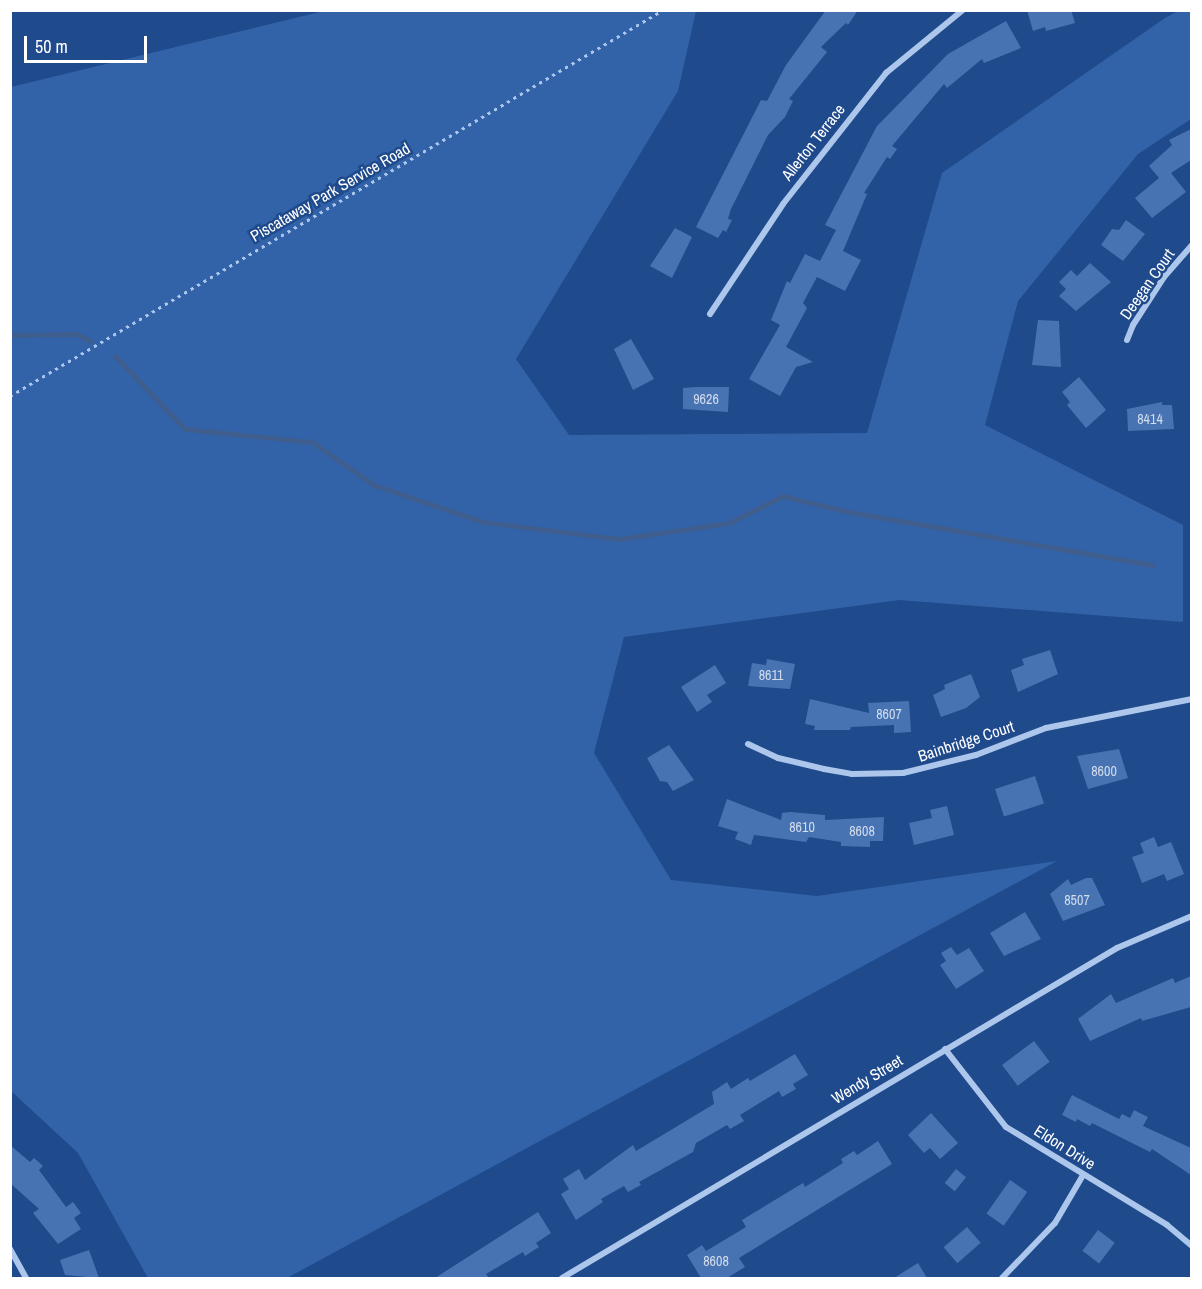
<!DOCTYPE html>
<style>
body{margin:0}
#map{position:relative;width:1202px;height:1289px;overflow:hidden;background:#1f4a8c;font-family:"Archivo Narrow",sans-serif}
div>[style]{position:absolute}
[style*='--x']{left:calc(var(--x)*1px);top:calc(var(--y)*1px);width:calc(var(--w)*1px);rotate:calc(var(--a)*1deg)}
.green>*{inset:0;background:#3263a9}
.stream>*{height:5px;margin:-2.5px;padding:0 2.5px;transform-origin:2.5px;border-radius:2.5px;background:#3f5e8e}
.building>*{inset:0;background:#4773b3;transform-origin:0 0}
.path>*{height:3px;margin-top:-1.5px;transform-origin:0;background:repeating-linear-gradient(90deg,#acc6ec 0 3px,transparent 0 7.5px)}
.minor>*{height:6px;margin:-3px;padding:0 3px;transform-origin:3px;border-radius:3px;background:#acc6ec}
span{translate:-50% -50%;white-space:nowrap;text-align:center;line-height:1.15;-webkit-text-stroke:5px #1f4a8c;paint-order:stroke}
.number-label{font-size:14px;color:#d1dcec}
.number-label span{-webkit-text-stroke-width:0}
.street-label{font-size:16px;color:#fff}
.frame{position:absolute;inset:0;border:12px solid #fff;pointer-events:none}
.scale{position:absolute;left:24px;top:36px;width:123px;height:27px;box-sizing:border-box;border:3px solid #fff;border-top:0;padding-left:8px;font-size:18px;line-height:21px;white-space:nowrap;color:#fff;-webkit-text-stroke:4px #1f4a8c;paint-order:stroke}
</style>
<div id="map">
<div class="green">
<i style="clip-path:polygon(324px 11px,696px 11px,678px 91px,516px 359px,569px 435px,867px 433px,942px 173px,1165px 18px,1178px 11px,1191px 11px,1191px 119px,1138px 154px,1018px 301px,985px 425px,1183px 525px,1183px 622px,899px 600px,624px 637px,594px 753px,671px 880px,817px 896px,1057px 861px,287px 1278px,148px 1278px,78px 1153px,11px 1091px,11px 87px)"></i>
</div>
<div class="stream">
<i style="--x:10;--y:335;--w:67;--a:-0.9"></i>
<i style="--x:77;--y:334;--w:15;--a:28"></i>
<i style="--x:115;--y:356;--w:101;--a:46.2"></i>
<i style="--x:185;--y:429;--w:128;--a:5.8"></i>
<i style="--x:312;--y:442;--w:75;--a:34.7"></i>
<i style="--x:374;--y:485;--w:115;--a:18.7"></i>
<i style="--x:483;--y:522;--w:137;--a:7.1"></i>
<i style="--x:619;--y:539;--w:111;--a:-8.3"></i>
<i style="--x:729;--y:523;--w:60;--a:-26.6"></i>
<i style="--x:783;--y:496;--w:68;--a:13.6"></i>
<i style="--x:849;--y:512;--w:308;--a:9.9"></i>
</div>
<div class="building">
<i style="clip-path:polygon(826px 10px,858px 10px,848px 25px,846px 23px,821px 47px,827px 52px,789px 99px,793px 101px,785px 117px,768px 135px,731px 209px,728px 219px,732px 220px,726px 232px,723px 230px,718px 238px,696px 227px,761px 100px,767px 101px,786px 65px)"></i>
<i style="clip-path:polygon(1027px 10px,1071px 10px,1075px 23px,1046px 31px,1045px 27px,1033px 31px)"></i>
<i style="clip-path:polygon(1006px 21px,1021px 48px,984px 63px,982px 59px,947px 88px,944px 84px,892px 146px,897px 149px,890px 159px,887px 157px,864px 193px,867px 194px,843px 251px,861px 260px,845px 291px,817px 277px,803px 303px,807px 308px,786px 347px,813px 362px,796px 367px,780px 396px,749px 379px,780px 325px,771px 320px,787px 281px,790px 283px,805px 254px,820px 261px,836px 230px,825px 225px,877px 126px,948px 54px)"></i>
<i style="clip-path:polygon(1191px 129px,1191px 160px,1171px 173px,1186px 192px,1152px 218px,1135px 198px,1159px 178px,1149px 166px,1172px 145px,1169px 140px)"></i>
<i style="clip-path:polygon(1126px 220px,1145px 234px,1123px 261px,1101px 245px,1112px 229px,1119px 230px)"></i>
<i style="clip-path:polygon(675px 228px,692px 237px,672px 278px,650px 266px)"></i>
<i style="clip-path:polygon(1090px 263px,1111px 282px,1076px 311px,1059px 296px,1066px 289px,1059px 282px,1071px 270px,1077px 276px)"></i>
<i style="clip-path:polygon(1038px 320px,1059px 321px,1061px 367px,1032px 365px)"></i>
<i style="clip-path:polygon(631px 339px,654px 379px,633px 390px,614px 349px)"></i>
<i style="clip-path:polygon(1079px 377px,1106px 410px,1086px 428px,1067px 405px,1070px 402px,1062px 392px)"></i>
<i style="clip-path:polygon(696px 387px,729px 387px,728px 412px,683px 409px,683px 388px)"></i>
<i style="clip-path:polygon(1162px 402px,1162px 405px,1172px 405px,1174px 429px,1128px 431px,1127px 409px)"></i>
<i style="clip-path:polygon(1050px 650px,1058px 674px,1018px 692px,1011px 670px,1024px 665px,1022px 659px)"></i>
<i style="clip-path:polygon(767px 659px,795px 664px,790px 689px,748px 686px,752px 663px,766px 665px)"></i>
<i style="clip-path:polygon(715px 665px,726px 683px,707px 695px,712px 702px,697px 712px,681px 687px)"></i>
<i style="clip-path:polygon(971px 674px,980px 697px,966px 708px,941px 717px,933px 695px,945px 689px,944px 685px)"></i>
<i style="clip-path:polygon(810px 699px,869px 713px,868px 703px,909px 701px,911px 732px,894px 733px,894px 725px,851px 727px,850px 730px,814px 730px,815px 726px,805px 724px)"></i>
<i style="clip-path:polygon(669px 745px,694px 780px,673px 791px,667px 782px,660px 781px,647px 758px)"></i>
<i style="clip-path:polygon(1119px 749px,1128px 778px,1088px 789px,1077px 756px)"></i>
<i style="left:1035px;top:776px;width:29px;height:42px;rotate:72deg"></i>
<i style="clip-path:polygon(727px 799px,781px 820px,782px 813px,790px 812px,825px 815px,825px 820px,884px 817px,883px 841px,870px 841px,870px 847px,841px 846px,841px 842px,809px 837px,806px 842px,754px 835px,751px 845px,735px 839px,738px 832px,718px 826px)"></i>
<i style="clip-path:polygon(947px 806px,954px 835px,914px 845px,909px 823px,932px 818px,930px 810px)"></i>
<i style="clip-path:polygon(1154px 837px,1158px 847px,1171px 842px,1184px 874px,1167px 881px,1164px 874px,1142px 883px,1132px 857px,1144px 853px,1140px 843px)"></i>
<i style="clip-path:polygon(1086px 878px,1092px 878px,1105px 905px,1063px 921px,1050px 894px,1068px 879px,1071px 885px)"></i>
<i style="clip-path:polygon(1025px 912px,1041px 939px,1004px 956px,990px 933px)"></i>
<i style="clip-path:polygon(951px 947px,957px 955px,969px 948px,984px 971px,956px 989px,940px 965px,946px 961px,941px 953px)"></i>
<i style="clip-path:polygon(1191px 976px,1191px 1007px,1142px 1021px,1141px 1018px,1090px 1041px,1078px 1019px,1111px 994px,1116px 1003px,1173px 978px,1175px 983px)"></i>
<i style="left:1034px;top:1041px;width:26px;height:40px;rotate:53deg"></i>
<i style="clip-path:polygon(795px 1054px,808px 1075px,793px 1084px,796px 1089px,782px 1097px,779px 1091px,740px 1115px,744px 1121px,730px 1129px,727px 1125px,696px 1143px,693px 1152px,639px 1182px,641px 1185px,628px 1192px,624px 1186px,601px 1199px,603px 1202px,576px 1220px,561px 1194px,569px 1189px,563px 1179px,579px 1169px,585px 1180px,633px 1145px,636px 1151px,714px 1104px,712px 1092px,727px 1082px,731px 1089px,748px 1078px,750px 1081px)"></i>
<i style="clip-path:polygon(1072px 1095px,1119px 1119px,1122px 1114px,1130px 1118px,1134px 1110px,1148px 1117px,1143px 1126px,1191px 1148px,1191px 1175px,1152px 1149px,1150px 1152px,1092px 1123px,1090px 1126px,1077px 1119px,1076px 1122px,1062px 1115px)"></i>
<i style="clip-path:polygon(931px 1113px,958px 1143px,940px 1159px,930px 1148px,924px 1153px,908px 1135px)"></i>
<i style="clip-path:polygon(878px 1141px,892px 1164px,739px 1258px,745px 1267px,727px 1278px,701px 1278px,687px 1255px,702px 1245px,706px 1251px,746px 1227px,742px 1220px,803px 1183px,805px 1187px,843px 1163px,841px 1159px,854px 1151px,857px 1155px)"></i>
<i style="clip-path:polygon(10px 1145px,30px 1162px,34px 1158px,43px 1166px,39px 1170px,66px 1207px,73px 1202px,81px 1213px,74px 1218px,81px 1229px,58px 1244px,33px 1213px,39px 1209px,10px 1183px)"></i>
<i style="left:956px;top:1169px;width:13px;height:18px;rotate:39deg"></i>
<i style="left:1010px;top:1180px;width:21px;height:41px;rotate:35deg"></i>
<i style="clip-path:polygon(538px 1212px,551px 1233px,536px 1243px,539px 1247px,525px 1256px,523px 1252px,486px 1274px,489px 1278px,435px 1278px)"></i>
<i style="left:967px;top:1227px;width:21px;height:31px;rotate:49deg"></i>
<i style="left:1098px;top:1230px;width:21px;height:26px;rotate:37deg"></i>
<i style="clip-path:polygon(89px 1250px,99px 1278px,65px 1275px,60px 1260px)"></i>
<i style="clip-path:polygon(918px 1263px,927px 1278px,894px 1278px)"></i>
</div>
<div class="path">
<i style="--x:10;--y:396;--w:759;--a:-30.59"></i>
</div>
<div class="minor">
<i style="--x:710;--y:314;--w:132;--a:-56.4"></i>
<i style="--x:783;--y:204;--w:167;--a:-51.8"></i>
<i style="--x:886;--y:73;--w:99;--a:-39.3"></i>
<i style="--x:1127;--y:340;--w:16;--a:-68"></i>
<i style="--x:1133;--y:325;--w:57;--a:-57.1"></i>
<i style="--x:1164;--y:277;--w:43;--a:-48.8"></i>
<i style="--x:748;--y:744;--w:33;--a:25"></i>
<i style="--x:778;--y:758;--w:47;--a:13.4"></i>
<i style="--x:824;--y:769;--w:28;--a:10"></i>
<i style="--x:852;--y:774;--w:51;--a:-1.1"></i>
<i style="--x:903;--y:773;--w:75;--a:-13.9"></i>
<i style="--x:976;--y:755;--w:75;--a:-21.1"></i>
<i style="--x:1046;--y:728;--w:149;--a:-11.2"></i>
<i style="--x:945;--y:1049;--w:99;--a:52"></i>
<i style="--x:1006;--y:1127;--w:188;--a:31.3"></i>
<i style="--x:1167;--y:1225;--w:33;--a:40"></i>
<i style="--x:10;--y:1249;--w:33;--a:61"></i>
<i style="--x:562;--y:1278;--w:646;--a:-30.74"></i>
<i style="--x:1117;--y:948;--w:82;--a:-23.1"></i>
<i style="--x:1002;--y:1278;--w:76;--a:-46.1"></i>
<i style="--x:1055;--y:1223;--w:56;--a:-59.7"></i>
</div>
<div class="number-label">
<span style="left:706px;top:399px">9626</span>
<span style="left:1150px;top:419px">8414</span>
<span style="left:771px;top:675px">8611</span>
<span style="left:889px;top:714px">8607</span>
<span style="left:1104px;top:771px">8600</span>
<span style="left:802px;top:827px">8610</span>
<span style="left:862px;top:831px">8608</span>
<span style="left:1077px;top:900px">8507</span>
<span style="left:716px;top:1261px">8608</span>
</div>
<div class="street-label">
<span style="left:813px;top:142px;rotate:-52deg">Allerton Terrace</span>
<span style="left:330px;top:192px;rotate:-30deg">Piscataway Park Service Road</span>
<span style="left:1147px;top:284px;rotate:-55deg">Deegan Court</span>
<span style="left:966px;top:741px;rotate:-18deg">Bainbridge Court</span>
<span style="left:867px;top:1079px;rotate:-31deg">Wendy Street</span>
<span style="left:1065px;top:1147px;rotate:32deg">Eldon Drive</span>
</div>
<div class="frame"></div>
<div class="scale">50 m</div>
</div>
